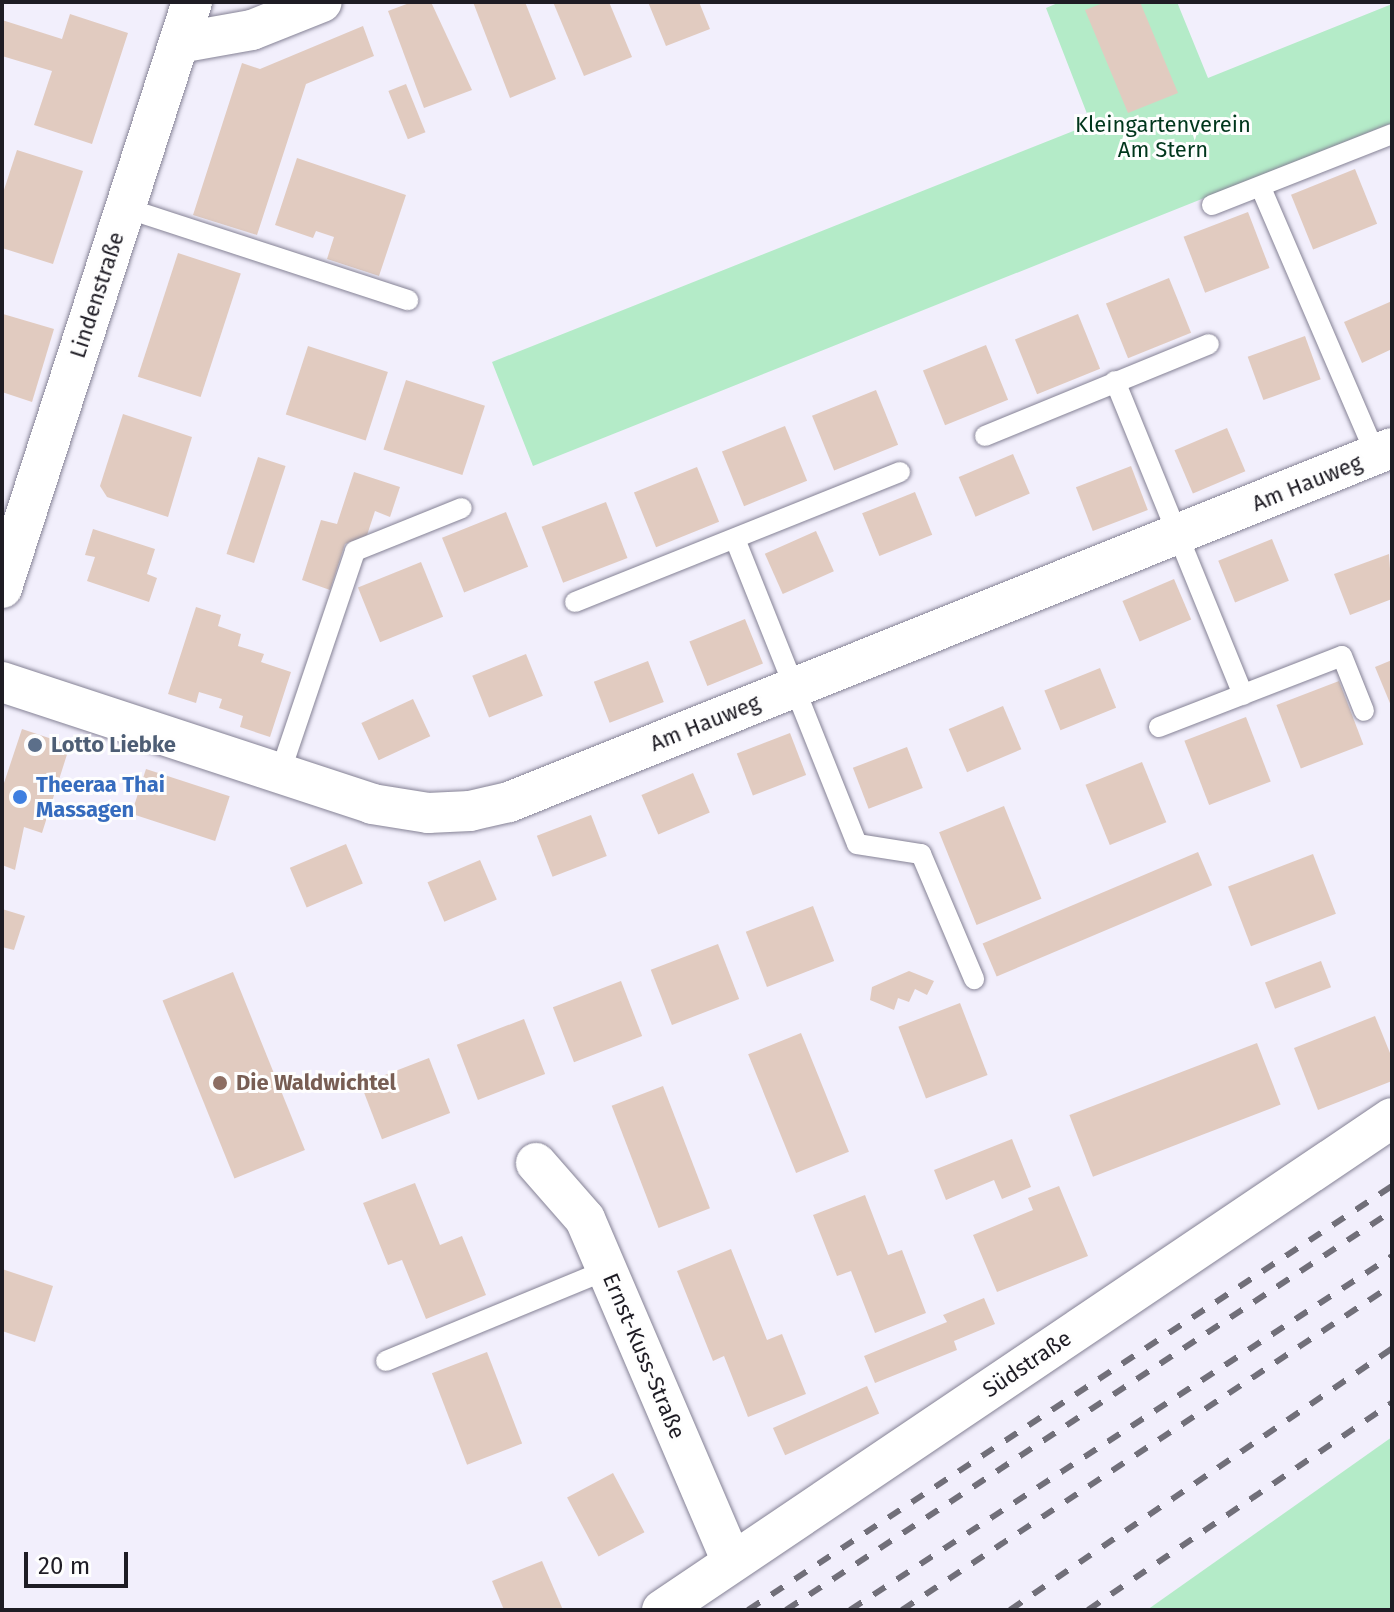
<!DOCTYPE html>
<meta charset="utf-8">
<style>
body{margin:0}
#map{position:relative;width:1394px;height:1612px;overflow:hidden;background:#f2effc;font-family:"Fira Sans",sans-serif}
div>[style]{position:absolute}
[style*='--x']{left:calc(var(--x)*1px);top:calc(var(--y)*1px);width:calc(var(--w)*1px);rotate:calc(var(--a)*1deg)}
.green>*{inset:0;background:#b4ebc8}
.building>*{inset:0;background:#e1cbc0;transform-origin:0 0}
.roads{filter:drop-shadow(0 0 2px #858295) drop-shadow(0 0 2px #858295)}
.service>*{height:20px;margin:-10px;padding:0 10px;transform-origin:10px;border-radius:10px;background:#fff}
.minor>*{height:40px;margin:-20px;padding:0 20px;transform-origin:20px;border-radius:20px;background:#fff}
.rail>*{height:6px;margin-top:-3px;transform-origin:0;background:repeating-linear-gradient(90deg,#716f79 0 14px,transparent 0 28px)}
.dots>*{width:22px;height:22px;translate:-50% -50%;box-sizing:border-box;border:4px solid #fefefe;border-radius:50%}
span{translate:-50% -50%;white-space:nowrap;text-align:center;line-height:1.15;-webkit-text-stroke:6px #fefefe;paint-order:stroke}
.park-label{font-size:22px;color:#00361c}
.street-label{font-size:22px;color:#1e1c24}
.service-label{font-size:22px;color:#4e5e75;font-weight:700}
.left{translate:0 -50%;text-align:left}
.shop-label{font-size:22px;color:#366cbe;font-weight:700}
.education-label{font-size:22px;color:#785e54;font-weight:700}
.frame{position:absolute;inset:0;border:4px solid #1e1c24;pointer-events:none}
.scale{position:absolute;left:24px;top:1552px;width:104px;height:36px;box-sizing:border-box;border:4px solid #1e1c24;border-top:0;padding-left:10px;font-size:24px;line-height:28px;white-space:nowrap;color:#1e1c24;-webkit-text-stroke:6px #fefefe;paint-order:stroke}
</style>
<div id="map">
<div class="green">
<i style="clip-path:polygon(1060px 2px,1177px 2px,1208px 78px,1392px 4px,1392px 123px,533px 466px,492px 362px,1091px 124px,1046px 8px)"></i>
<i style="clip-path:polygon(1392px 1437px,1392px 1610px,1147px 1610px)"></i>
</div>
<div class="building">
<i style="clip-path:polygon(412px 2px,431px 2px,472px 90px,424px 108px,388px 11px)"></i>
<i style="clip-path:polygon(473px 2px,525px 2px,556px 79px,510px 98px)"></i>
<i style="clip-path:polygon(553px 2px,609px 2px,632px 57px,584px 76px)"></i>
<i style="clip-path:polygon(648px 2px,699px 2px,710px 29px,666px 46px)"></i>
<i style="clip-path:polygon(1106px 2px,1140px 2px,1178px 93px,1128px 113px,1085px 10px)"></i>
<i style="clip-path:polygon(70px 14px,128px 33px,92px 144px,34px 125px,52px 71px,2px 56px,2px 20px,62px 39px)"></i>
<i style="clip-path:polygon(363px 26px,374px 56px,306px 84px,257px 235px,193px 215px,242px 63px,260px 69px)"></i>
<i style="left:406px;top:84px;width:52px;height:19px;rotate:68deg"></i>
<i style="clip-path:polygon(17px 150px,83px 171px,53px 264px,2px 248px,2px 196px)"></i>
<i style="clip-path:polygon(297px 158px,406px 195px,379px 276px,327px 259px,334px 237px,316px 231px,313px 238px,275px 225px)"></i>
<i style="left:1355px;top:169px;width:59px;height:69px;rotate:68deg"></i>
<i style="left:1248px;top:212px;width:60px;height:69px;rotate:69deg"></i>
<i style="left:178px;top:253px;width:66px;height:130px;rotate:18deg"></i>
<i style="left:1169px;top:278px;width:59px;height:68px;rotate:68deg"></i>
<i style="clip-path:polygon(1392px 301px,1392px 349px,1362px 363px,1344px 322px)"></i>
<i style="clip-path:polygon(3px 314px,54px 329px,32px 402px,2px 392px)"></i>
<i style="left:1078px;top:314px;width:59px;height:68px;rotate:68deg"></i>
<i style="left:1305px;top:336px;width:46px;height:61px;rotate:70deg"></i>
<i style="left:986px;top:345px;width:59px;height:68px;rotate:68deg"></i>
<i style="left:308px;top:346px;width:84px;height:72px;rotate:18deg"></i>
<i style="left:406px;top:380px;width:83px;height:73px;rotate:18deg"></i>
<i style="left:876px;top:390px;width:59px;height:69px;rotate:68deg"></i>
<i style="clip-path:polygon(123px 414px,192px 437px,168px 517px,107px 497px,100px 486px)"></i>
<i style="left:785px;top:426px;width:59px;height:68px;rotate:68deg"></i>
<i style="left:1227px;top:428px;width:47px;height:57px;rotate:67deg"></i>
<i style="left:1013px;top:454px;width:43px;height:59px;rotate:67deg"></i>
<i style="left:258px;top:457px;width:29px;height:102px;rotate:18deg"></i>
<i style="left:1131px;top:466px;width:47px;height:59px;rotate:69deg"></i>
<i style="left:697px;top:467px;width:59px;height:68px;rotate:68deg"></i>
<i style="clip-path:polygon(354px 472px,400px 487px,390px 517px,375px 511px,367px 535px,345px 544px,330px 590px,302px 580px,321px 520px,337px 524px)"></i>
<i style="left:915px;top:492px;width:46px;height:57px;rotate:68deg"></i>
<i style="left:606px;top:502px;width:60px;height:69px;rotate:69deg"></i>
<i style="left:506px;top:512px;width:59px;height:69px;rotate:68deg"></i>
<i style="clip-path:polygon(93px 529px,155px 549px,147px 574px,157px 578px,149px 602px,87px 581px,95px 557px,85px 555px)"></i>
<i style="left:816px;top:531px;width:44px;height:56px;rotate:66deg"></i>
<i style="left:1272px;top:539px;width:45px;height:58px;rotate:68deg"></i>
<i style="clip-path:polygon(1389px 554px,1392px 599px,1350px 615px,1334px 574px)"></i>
<i style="left:421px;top:562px;width:59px;height:68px;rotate:68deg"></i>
<i style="left:1174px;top:579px;width:44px;height:56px;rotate:67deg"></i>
<i style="clip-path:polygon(196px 607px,221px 615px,218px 626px,241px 634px,238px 646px,264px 654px,261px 662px,291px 672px,270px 737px,240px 727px,243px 716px,219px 708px,222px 699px,199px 692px,196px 703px,168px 694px)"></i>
<i style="left:745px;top:619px;width:48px;height:60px;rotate:68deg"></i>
<i style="left:526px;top:654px;width:45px;height:58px;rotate:68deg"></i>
<i style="clip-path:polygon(1392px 660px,1392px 708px,1375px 667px)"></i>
<i style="left:648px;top:661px;width:44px;height:58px;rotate:69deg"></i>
<i style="left:1100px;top:668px;width:43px;height:60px;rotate:68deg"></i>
<i style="left:1339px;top:681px;width:68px;height:67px;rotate:69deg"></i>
<i style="left:413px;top:699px;width:41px;height:57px;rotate:65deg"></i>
<i style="left:1003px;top:706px;width:47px;height:59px;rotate:67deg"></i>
<i style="left:1246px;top:717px;width:69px;height:66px;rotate:69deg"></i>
<i style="clip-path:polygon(22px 729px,70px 745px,42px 833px,24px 827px,15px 870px,2px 865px,2px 789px)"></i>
<i style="left:790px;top:733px;width:45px;height:57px;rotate:69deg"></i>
<i style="left:907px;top:747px;width:44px;height:58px;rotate:69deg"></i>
<i style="left:1142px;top:762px;width:65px;height:61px;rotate:68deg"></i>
<i style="left:146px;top:769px;width:88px;height:47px;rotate:18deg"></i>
<i style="left:693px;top:773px;width:43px;height:56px;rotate:67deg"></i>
<i style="left:1004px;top:806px;width:100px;height:70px;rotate:68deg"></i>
<i style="left:591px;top:815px;width:44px;height:58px;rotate:69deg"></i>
<i style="left:346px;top:844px;width:43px;height:61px;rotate:67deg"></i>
<i style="left:1198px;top:852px;width:36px;height:234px;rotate:67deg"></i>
<i style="left:1313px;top:854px;width:64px;height:91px;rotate:69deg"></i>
<i style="left:480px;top:860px;width:43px;height:57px;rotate:67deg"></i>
<i style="left:813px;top:906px;width:59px;height:72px;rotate:69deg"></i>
<i style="clip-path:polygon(2px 909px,25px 916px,14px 950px,2px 947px)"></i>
<i style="left:718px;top:944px;width:59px;height:72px;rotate:69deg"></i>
<i style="left:1321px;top:961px;width:28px;height:60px;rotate:69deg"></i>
<i style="clip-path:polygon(909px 971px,934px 981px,927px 995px,915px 989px,909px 1002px,898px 998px,894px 1010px,870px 1000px,872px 987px)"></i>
<i style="left:233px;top:972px;width:192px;height:76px;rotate:68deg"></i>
<i style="left:621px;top:981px;width:59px;height:73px;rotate:69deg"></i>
<i style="left:960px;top:1003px;width:77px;height:66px;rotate:69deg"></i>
<i style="clip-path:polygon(1375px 1016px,1392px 1058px,1392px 1081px,1318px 1110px,1294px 1048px)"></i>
<i style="left:524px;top:1019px;width:59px;height:72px;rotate:69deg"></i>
<i style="left:801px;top:1033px;width:128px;height:57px;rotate:68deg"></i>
<i style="left:1257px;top:1043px;width:66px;height:201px;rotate:69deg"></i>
<i style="left:429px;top:1058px;width:59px;height:73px;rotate:69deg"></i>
<i style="left:663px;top:1086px;width:131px;height:55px;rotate:69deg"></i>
<i style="clip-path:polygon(1012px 1139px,1031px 1187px,1002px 1199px,994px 1180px,946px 1200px,934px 1170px)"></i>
<i style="clip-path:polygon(415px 1183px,440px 1245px,462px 1236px,486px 1295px,426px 1319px,402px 1260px,388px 1265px,363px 1203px)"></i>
<i style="clip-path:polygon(1059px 1186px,1088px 1256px,997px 1292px,973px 1235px,1033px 1210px,1028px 1198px)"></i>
<i style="clip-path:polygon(865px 1195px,888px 1255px,902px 1250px,926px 1313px,875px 1333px,851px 1271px,837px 1276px,813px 1215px)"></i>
<i style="clip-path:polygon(731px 1249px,767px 1340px,782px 1334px,806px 1394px,748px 1417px,724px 1356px,713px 1361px,677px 1271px)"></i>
<i style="clip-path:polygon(2px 1269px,53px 1286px,35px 1342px,2px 1331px)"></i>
<i style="clip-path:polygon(984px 1298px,995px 1324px,954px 1341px,957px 1350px,875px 1383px,864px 1356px,947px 1322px,943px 1315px)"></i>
<i style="left:487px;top:1352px;width:98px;height:59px;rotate:69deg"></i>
<i style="left:867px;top:1386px;width:30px;height:103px;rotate:66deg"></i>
<i style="left:613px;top:1473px;width:67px;height:52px;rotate:62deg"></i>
<i style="clip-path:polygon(542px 1561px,563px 1610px,504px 1610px,492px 1581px)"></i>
</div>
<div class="roads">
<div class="service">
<i style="--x:1261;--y:188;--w:291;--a:66.7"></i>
<i style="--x:1212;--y:205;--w:193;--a:-21.5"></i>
<i style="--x:126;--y:208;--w:297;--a:18.1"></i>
<i style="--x:1115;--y:381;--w:339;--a:67.8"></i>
<i style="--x:985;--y:436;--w:242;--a:-22.3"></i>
<i style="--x:735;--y:539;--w:328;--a:68.2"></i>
<i style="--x:857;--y:844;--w:65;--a:8.9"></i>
<i style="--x:921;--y:854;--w:136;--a:67"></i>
<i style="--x:575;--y:602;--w:350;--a:-21.8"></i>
<i style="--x:1159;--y:727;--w:196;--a:-21.2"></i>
<i style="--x:1342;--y:656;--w:59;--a:68.2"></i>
<i style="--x:279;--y:776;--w:237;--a:-71.3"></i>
<i style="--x:355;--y:551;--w:115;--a:-21.9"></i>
<i style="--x:386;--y:1361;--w:239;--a:-22.4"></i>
</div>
<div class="minor">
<i style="--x:179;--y:43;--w:74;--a:-10.1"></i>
<i style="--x:252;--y:30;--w:75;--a:-21.8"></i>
<i style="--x:2;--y:588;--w:616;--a:-72.04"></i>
<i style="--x:2;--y:682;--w:390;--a:18.2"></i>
<i style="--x:372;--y:804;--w:57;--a:9.1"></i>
<i style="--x:428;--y:813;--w:42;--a:-2.7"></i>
<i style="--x:470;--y:811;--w:40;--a:-13"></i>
<i style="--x:509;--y:802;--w:951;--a:-21.85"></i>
<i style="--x:536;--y:1163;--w:74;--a:48.8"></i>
<i style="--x:585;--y:1219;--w:373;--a:66.8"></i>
<i style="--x:662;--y:1610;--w:880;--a:-33.98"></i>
</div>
</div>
<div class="rail">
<i style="--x:748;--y:1610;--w:771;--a:-33.36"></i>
<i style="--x:786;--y:1610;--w:726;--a:-33.36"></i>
<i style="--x:850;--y:1610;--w:647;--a:-33.15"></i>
<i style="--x:902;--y:1610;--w:588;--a:-33.55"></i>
<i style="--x:1010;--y:1610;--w:463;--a:-34.4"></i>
<i style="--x:1088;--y:1610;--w:368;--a:-34.3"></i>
</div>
<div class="dots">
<i style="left:35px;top:745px;background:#5c6f8a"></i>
<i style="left:20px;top:797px;background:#3f7fe0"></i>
<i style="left:220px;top:1083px;background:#8d6e63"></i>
</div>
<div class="park-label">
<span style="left:1163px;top:137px">Kleingartenverein<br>Am Stern</span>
</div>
<div class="street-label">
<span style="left:97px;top:295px;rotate:-72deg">Lindenstraße</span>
<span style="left:1307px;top:483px;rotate:-22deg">Am Hauweg</span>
<span style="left:705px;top:723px;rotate:-22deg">Am Hauweg</span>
<span style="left:644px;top:1356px;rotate:67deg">Ernst-Kuss-Straße</span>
<span style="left:1027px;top:1364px;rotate:-34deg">Südstraße</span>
</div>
<div class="service-label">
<span class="left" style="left:51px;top:745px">Lotto Liebke</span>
</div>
<div class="shop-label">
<span class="left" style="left:36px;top:797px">Theeraa Thai<br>Massagen</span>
</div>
<div class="education-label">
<span class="left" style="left:236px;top:1083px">Die Waldwichtel</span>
</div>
<div class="frame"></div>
<div class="scale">20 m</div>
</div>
